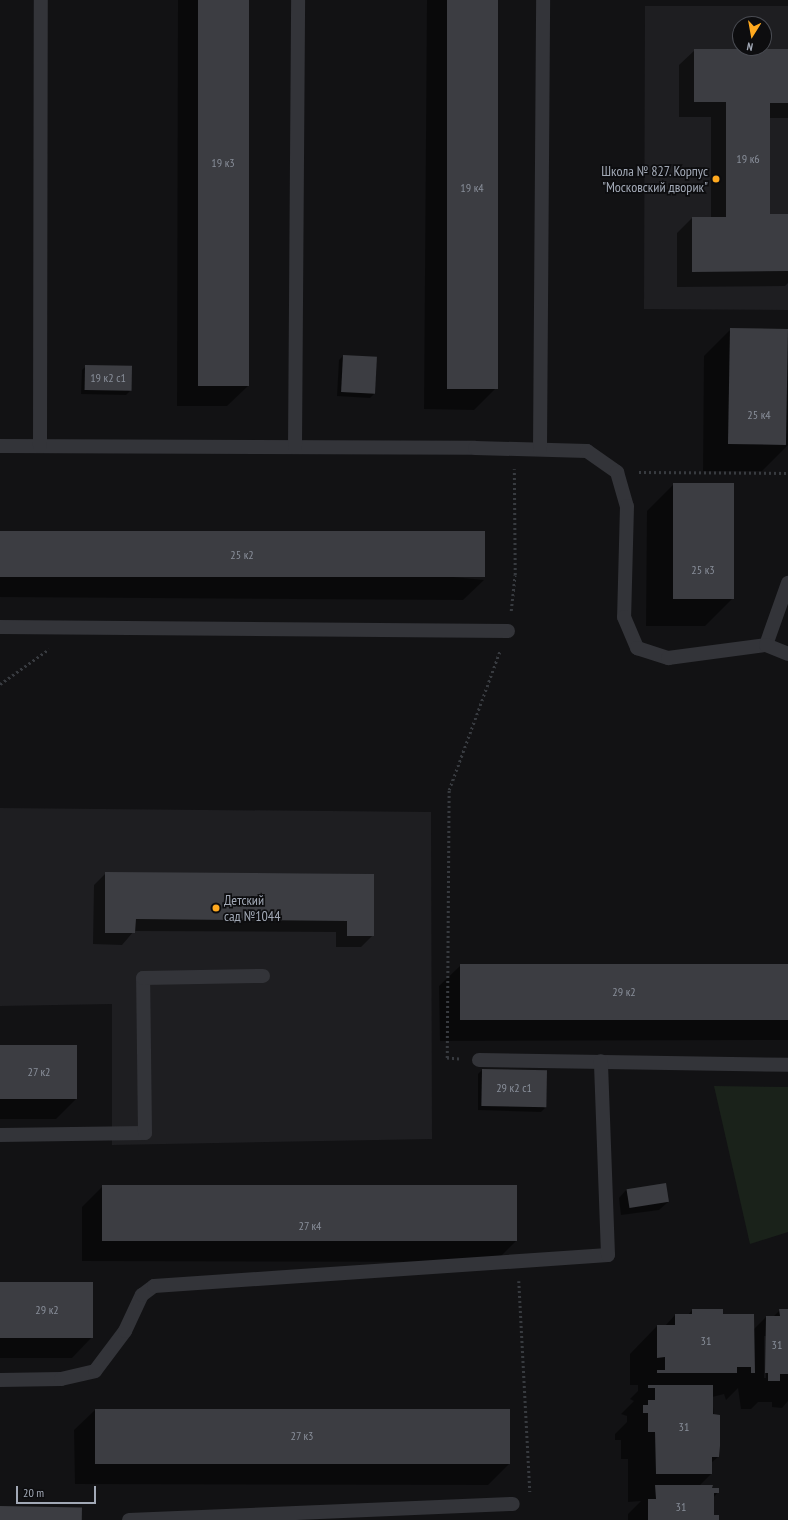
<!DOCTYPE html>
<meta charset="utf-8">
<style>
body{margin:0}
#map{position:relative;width:788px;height:1520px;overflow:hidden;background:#121214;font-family:"PT Sans Narrow",sans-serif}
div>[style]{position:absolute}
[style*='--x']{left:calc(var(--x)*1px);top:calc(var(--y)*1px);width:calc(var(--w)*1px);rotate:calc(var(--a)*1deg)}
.built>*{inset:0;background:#1e1e21}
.green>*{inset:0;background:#1a221a}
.shadow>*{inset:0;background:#0007}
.building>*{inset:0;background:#3c3d42;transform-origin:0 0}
.path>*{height:2.5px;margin-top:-1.25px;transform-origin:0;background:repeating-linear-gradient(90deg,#383b40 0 2px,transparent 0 5px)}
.lane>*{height:14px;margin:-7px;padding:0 7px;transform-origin:7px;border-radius:7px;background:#333439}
.dots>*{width:11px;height:11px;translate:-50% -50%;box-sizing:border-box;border:2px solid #0d0d0f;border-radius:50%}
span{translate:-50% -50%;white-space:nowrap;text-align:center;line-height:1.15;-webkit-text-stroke:3.5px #0d0d0f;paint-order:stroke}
.number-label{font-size:12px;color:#888e99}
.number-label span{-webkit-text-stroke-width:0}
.poi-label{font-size:14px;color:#a2a9b6}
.right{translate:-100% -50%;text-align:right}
.left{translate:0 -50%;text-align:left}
.north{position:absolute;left:732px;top:16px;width:40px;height:40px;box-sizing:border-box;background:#0d0d0f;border:1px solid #494b52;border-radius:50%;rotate:191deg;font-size:11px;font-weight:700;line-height:16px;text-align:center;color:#a2a9b6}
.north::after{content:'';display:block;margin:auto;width:14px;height:18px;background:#ffa91f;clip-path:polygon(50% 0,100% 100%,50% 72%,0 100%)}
.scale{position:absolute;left:16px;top:1486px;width:80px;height:18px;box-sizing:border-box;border:2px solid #a2a9b6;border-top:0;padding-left:5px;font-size:12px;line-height:14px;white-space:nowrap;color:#a2a9b6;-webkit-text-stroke:3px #0d0d0f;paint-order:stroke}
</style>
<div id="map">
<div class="built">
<i style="clip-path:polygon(evenodd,645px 6px,788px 6px,788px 310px,644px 309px,645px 6px,740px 24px,764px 24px,764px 48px,740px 48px,740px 24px)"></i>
<i style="clip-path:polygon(0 808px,431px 812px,432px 1139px,112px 1145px,112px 1004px,0 1006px)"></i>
</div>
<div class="green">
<i style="clip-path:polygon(714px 1086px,788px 1087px,788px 1232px,750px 1244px)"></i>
</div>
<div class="shadow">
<i style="clip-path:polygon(178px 0,249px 0,248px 386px,227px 406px,177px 406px)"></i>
<i style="clip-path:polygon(427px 0,497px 0,495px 389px,474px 410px,424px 409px)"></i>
<i style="clip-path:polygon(695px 50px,788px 50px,788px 118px,769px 118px,769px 215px,788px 215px,788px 283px,785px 286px,677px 287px,677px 233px,692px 218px,711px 218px,711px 117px,679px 117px,679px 65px)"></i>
<i style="clip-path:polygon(731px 329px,788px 330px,788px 445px,762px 471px,703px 471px,704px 356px)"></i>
<i style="clip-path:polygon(343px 356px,374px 394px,370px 398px,337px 396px,339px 360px)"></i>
<i style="clip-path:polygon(86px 366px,130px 391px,126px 395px,81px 394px,82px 370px)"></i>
<i style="clip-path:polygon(674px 484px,732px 599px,705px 626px,646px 626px,647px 511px)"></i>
<i style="clip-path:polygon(0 532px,484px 580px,463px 600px,0 597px)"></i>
<i style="clip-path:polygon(106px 873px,373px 874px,373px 935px,361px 947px,336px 947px,336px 932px,134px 931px,122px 945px,93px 944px,94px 885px)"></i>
<i style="clip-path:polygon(788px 965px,788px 1040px,440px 1041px,439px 986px,460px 966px)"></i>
<i style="clip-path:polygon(0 1046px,77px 1098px,56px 1119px,0 1119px)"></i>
<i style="clip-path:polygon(482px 1070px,545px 1108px,541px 1112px,478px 1110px,478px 1074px)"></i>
<i style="clip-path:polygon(103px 1186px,516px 1241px,495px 1262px,82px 1261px,82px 1207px)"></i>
<i style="clip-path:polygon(627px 1189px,668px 1202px,659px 1210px,621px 1215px,619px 1198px)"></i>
<i style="clip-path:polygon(0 1283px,92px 1337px,72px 1358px,0 1358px)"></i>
<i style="clip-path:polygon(evenodd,692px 1310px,722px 1315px,753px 1330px,766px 1317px,773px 1317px,780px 1310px,788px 1310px,788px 1401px,782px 1408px,772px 1407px,772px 1402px,758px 1402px,751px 1409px,741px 1409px,738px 1388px,726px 1400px,724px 1394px,712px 1397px,718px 1457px,711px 1463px,711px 1474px,699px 1486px,718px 1492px,713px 1498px,713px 1516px,718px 1520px,628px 1520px,628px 1514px,641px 1501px,628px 1502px,628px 1459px,621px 1459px,621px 1440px,615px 1440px,615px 1434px,627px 1422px,627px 1416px,621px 1414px,634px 1401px,630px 1399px,638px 1391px,638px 1385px,630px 1385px,630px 1354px,657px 1326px,665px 1326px,675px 1315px,688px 1315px,692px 1310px,764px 1336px,766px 1336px,766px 1378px,764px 1378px,764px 1336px)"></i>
<i style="clip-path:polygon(95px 1410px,509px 1464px,488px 1485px,75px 1484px,74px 1430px)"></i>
</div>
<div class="building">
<i style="left:198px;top:0;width:51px;height:386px"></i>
<i style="left:447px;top:0;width:51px;height:389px"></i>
<i style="clip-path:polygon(694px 49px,788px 49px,788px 103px,770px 103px,770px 214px,788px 214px,788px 271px,692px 272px,692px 217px,726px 217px,726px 102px,694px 102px)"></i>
<i style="left:730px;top:328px;width:58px;height:116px;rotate:1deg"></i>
<i style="left:343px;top:355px;width:34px;height:37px;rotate:3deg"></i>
<i style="left:85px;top:365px;width:47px;height:25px;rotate:1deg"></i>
<i style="left:673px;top:483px;width:61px;height:116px"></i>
<i style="left:0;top:531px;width:485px;height:46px"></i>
<i style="clip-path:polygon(105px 872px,374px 874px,374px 936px,347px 936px,347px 921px,136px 919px,135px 933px,105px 933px)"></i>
<i style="left:788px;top:964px;width:56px;height:328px;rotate:90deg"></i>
<i style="left:0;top:1045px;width:77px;height:54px"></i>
<i style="left:482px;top:1069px;width:65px;height:37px;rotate:1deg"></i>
<i style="left:666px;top:1183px;width:19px;height:40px;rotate:81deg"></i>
<i style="left:102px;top:1185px;width:415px;height:56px"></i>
<i style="left:0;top:1282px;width:93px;height:56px"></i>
<i style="clip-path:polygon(692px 1309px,723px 1309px,723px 1314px,754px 1314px,755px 1373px,751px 1373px,751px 1367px,737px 1367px,737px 1373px,657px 1373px,657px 1370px,665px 1370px,665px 1357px,657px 1358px,657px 1325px,675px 1325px,675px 1314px,692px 1314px)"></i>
<i style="clip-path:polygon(779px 1309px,788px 1309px,788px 1374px,780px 1374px,780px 1381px,768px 1381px,768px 1373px,765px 1373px,766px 1316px,780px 1316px)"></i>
<i style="clip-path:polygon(648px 1385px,713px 1385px,713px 1414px,720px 1415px,720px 1446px,719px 1457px,712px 1457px,712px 1474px,656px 1474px,655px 1432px,648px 1432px,648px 1413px,643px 1413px,643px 1405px,648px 1405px,648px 1400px,655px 1400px,655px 1388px,648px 1388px)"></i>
<i style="left:95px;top:1409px;width:415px;height:55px"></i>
<i style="clip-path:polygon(655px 1485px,713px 1485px,712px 1488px,719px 1488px,719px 1493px,714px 1493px,714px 1515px,719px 1515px,719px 1520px,648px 1520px,648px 1499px,656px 1499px)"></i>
<i style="left:0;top:1506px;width:82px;height:14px;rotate:1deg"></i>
</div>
<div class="path">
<i style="--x:639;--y:472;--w:149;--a:0.4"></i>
<i style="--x:511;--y:611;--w:36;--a:-84"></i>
<i style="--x:515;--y:575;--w:106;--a:-90.5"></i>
<i style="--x:0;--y:684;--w:60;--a:-35.5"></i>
<i style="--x:459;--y:1059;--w:12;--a:-175"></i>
<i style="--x:447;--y:1058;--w:268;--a:-89.6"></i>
<i style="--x:449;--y:790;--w:148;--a:-69.9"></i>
<i style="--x:519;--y:1281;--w:211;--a:87"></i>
</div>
<div class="lane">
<i style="--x:0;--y:446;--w:475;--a:0.2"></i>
<i style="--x:475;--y:448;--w:112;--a:1.5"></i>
<i style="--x:587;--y:451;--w:37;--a:35"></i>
<i style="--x:617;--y:472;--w:35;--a:74"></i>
<i style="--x:627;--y:506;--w:111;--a:91.5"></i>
<i style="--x:624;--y:617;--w:34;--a:67"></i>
<i style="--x:637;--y:648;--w:33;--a:18"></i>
<i style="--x:668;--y:658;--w:99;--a:-7.6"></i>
<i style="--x:766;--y:645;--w:66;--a:-70.5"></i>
<i style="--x:40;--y:446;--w:446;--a:-89.9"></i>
<i style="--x:295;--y:447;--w:447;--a:-89.6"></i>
<i style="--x:540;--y:449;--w:449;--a:-89.6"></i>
<i style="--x:0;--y:627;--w:508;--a:0.45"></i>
<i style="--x:766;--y:645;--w:24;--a:22"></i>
<i style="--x:479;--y:1060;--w:309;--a:0.9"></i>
<i style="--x:0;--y:1135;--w:145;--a:-0.8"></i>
<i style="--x:145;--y:1133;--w:155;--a:-90.7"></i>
<i style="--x:143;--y:978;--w:120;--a:-1"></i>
<i style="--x:0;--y:1380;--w:61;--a:-0.9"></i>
<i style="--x:61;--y:1379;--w:35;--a:-13"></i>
<i style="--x:95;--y:1371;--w:50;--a:-53.1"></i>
<i style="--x:125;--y:1331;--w:40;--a:-65"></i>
<i style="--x:142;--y:1295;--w:15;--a:-37"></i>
<i style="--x:154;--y:1286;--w:455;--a:-3.9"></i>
<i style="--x:608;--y:1255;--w:194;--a:-92.1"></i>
<i style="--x:129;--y:1520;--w:384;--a:-2.4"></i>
</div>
<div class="dots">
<i style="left:716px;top:179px;background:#ffa91f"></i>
<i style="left:216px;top:908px;background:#ffa91f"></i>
</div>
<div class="number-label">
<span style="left:748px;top:159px">19 к6</span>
<span style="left:223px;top:163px">19 к3</span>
<span style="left:472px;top:188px">19 к4</span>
<span style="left:108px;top:378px">19 к2 с1</span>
<span style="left:759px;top:415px">25 к4</span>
<span style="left:242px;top:555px">25 к2</span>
<span style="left:703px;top:570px">25 к3</span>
<span style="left:624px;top:992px">29 к2</span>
<span style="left:39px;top:1072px">27 к2</span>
<span style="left:514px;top:1088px">29 к2 с1</span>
<span style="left:310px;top:1226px">27 к4</span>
<span style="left:47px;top:1310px">29 к2</span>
<span style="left:706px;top:1341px">31</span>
<span style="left:777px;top:1345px">31</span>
<span style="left:684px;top:1427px">31</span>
<span style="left:302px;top:1436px">27 к3</span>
<span style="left:681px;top:1507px">31</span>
</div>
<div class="poi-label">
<span class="right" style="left:708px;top:179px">Школа № 827. Корпус<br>"Московский дворик"</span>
<span class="left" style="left:224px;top:908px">Детский<br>сад №1044</span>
</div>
<div class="north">N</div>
<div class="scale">20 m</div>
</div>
